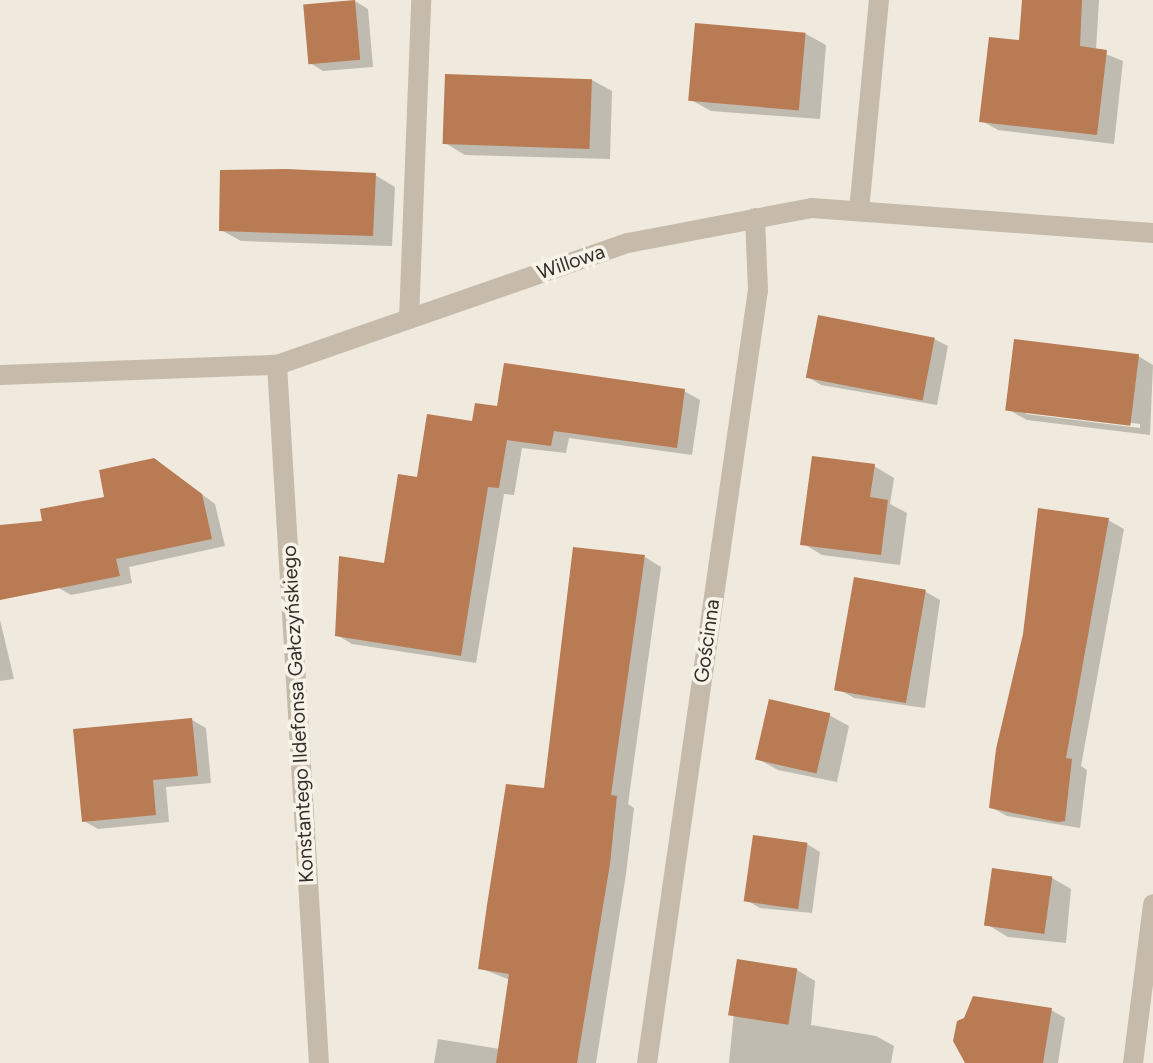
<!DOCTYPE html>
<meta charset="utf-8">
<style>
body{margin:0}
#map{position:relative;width:1153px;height:1063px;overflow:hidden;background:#efeadd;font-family:Figtree,sans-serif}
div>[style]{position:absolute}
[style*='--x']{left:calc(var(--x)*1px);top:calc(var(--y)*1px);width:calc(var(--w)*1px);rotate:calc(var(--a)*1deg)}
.shadow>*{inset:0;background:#0003}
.building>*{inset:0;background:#b87b53;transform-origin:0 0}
.lane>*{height:20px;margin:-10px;padding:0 10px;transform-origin:10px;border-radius:10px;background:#c6bbab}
.street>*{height:20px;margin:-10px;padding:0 10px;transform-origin:10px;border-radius:10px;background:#c6bbab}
span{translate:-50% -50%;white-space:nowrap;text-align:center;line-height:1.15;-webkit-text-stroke:7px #f7f3e9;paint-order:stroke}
.street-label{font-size:20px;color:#342e29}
</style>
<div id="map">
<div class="shadow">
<i style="clip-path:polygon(1024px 0,1099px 0,1096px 50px,1123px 61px,1114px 144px,998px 130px,982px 121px,1021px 42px)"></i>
<i style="clip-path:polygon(355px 1px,368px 9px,373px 67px,323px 71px,310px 63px)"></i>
<i style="clip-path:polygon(697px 25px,806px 34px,826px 45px,820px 119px,711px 111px,691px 100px)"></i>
<i style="clip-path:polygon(592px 80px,612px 91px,610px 159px,465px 155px,445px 143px)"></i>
<i style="clip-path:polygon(375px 175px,395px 187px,392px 246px,241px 241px,221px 230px)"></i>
<i style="clip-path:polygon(934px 339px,948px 346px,937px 405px,821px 385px,808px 377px)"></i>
<i style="clip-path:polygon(evenodd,1138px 356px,1153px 365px,1150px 435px,1027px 420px,1007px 409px,1138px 356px,1026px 410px,1140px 424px,1140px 428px,1026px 414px,1026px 410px)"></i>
<i style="clip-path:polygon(684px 391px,700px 400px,692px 455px,569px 438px,566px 453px,522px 448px,514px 495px,504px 494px,476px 663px,352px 644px,337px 635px,386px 565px,418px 480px,474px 423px,499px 408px)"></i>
<i style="clip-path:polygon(874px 466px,894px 478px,890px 504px,907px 513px,900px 565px,822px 555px,802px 543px)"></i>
<i style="clip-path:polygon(168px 469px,215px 504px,225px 546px,129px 567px,132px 583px,71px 595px,57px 587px)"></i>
<i style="clip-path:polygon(1108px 520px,1124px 529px,1081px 766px,1087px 770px,1080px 828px,1007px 816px,991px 807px)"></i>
<i style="clip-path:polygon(645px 557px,661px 567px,628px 804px,634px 808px,626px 874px,596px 1063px,434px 1063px,438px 1039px,500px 1049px,510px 980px,480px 968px,546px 790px)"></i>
<i style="clip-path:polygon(856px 580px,926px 592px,940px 600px,925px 708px,854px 698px,840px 690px)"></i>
<i style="clip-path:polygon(0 620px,14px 679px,0 681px)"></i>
<i style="clip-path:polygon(829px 715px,849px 726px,837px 782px,778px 770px,758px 759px)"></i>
<i style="clip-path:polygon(192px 720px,206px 728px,211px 783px,166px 787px,169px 822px,98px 829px,84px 821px)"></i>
<i style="clip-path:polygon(807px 844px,820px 852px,812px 913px,760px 908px,746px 900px)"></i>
<i style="clip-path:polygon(1052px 878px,1071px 889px,1066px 943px,1008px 937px,988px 925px)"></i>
<i style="clip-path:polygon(739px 961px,797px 970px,815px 981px,811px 1025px,876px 1036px,894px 1046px,891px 1063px,729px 1063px)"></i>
<i style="clip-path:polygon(1051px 1010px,1065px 1018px,1058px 1063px,967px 1063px)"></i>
</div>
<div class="building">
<i style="left:355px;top:0;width:60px;height:52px;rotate:85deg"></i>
<i style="clip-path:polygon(1022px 0,1082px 0,1080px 46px,1107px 50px,1097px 135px,979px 122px,989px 37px,1019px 40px)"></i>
<i style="left:695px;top:23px;width:111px;height:78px;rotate:5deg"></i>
<i style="left:445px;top:74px;width:147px;height:70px;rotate:2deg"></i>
<i style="clip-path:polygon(286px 169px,376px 173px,373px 236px,219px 231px,220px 170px)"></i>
<i style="left:818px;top:315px;width:119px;height:64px;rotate:11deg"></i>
<i style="left:1014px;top:339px;width:126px;height:72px;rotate:7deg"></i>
<i style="clip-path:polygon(504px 363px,685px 389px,677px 448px,554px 431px,551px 446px,507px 440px,499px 488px,488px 487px,461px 656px,335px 636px,339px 556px,384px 563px,398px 474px,417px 477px,427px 414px,472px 421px,475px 403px,497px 406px)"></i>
<i style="clip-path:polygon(812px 456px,875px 464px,870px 497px,888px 500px,881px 555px,800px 545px)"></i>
<i style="clip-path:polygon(154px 458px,202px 494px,212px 539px,116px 559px,120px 576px,0 600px,0 525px,42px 521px,40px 509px,104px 497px,99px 470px)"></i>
<i style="clip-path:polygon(1038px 508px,1109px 518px,1066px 758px,1072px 759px,1065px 821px,1058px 822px,989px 808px,996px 749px,1023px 634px)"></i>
<i style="clip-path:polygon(573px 547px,645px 555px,611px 795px,617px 796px,610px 864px,577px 1063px,496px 1063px,509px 974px,478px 969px,487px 905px,506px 784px,544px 788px)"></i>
<i style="left:854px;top:577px;width:73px;height:115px;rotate:10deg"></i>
<i style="left:769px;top:699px;width:63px;height:62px;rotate:13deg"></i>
<i style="clip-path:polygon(192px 718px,198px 776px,153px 780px,156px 815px,82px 822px,73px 729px)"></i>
<i style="left:753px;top:835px;width:55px;height:67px;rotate:8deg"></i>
<i style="left:992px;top:868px;width:61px;height:58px;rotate:8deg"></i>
<i style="left:737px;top:959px;width:61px;height:57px;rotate:9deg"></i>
<i style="clip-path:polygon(973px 996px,1052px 1008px,1043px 1063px,965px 1063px,953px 1041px,957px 1021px,964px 1018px)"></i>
</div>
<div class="lane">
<i style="--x:859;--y:211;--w:212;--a:-84.6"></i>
<i style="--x:409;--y:319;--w:319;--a:-87.8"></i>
</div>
<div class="street">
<i style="--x:277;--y:365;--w:699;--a:86.56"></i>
<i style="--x:0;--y:375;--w:277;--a:-2.1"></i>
<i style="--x:277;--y:365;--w:372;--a:-19.2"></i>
<i style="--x:628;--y:243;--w:187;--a:-10.8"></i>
<i style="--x:812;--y:208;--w:342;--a:4.2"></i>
<i style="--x:647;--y:1063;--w:781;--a:-81.83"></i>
<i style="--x:758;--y:290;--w:72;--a:-92.4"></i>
<i style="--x:1133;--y:1063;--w:160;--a:-82.8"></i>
</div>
<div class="street-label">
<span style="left:571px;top:262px;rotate:-19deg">Willowa</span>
<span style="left:707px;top:641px;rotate:-82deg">Gościnna</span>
<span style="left:298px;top:714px;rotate:-93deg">Konstantego Ildefonsa Gałczyńskiego</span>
</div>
</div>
